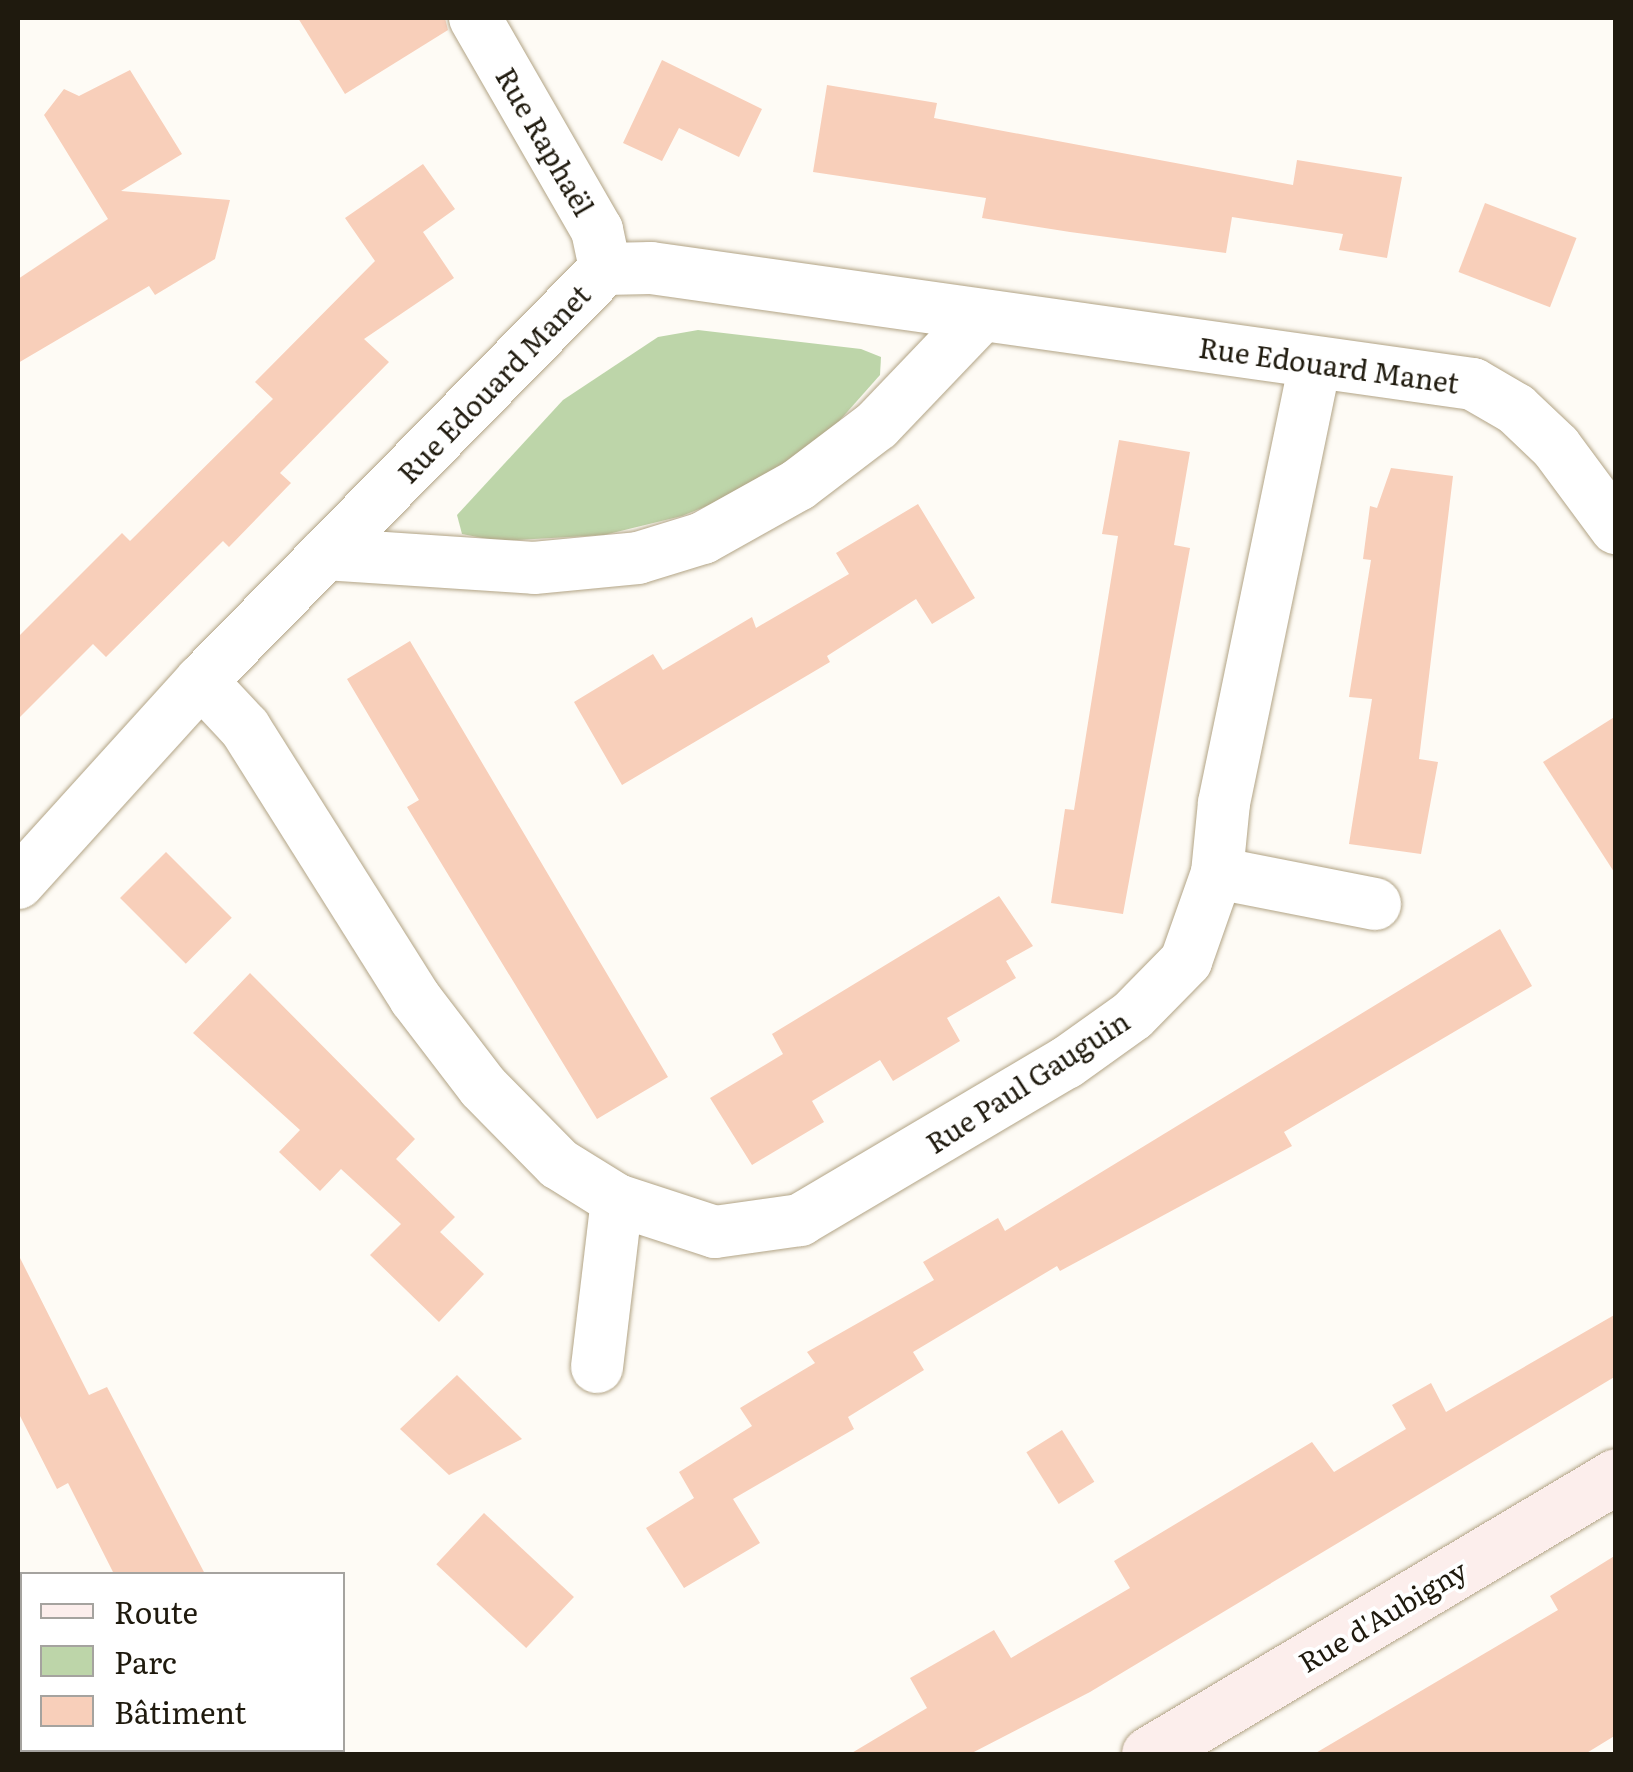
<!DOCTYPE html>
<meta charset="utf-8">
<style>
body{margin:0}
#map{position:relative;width:1633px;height:1772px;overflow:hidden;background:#fefbf5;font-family:Literata,serif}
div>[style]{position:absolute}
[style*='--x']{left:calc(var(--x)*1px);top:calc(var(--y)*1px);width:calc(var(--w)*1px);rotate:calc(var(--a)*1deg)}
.green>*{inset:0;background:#bdd5a9}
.building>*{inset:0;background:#f8cfba;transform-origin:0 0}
.roads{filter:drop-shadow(0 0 2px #b2a486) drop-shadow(0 0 2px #b2a486)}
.street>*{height:52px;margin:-26px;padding:0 26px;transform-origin:26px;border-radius:26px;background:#fff}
.secondary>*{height:55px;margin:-27.5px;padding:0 27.5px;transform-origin:27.5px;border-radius:27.5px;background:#fceeec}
span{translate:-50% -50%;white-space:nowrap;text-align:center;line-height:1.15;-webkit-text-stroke:8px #fff;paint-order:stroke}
.street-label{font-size:28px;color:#1f1a0e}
.frame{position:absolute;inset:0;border:20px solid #1f1a0e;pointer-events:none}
.legend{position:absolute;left:20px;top:1572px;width:325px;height:180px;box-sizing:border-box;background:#fff;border:2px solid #a5a39f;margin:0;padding:12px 18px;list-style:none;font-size:30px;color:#1f1a0e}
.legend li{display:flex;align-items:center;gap:20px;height:50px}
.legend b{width:50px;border:2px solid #a5a39f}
</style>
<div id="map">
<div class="green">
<i style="clip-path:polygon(698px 330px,861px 349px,881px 357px,880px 375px,825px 437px,756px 486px,682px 516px,604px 535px,498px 541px,462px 534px,457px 515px,563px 400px,658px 337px)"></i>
</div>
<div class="building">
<i style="clip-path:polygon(298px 18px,445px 18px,448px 30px,345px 94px)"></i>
<i style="clip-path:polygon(662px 60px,762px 109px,739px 157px,679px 128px,662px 161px,623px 143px)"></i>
<i style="clip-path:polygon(130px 70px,182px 154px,121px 191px,230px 200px,215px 259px,155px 295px,149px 286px,18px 363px,18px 279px,108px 219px,44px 115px,64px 89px,79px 96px)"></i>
<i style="clip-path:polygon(827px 85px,937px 103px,934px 118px,1293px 185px,1297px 160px,1402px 177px,1387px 258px,1339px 250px,1343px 234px,1232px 217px,1226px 253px,1070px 232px,982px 218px,986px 198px,813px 172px)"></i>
<i style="clip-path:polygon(423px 164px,455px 209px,423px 232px,454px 278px,364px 339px,389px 362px,280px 473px,291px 483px,229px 547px,223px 541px,106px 657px,93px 644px,18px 719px,18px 637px,122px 533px,130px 541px,273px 399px,255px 382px,375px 261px,345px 218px)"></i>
<i style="left:1485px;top:203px;width:98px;height:74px;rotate:21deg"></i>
<i style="clip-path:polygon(1119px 440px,1190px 452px,1174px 545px,1190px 548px,1123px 914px,1051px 903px,1065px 809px,1074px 810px,1118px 536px,1102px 534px)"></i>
<i style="clip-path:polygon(1391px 468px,1453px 476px,1419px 759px,1438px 762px,1421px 854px,1349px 844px,1372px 699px,1349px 697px,1371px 560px,1363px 559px,1370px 506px,1377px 508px)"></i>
<i style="clip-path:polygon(918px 504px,975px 598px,932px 624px,916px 599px,827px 656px,830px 662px,622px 785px,574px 702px,653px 654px,663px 670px,752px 617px,756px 628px,849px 574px,836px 553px)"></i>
<i style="clip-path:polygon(410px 641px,668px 1077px,597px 1119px,407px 807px,419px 800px,347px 679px)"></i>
<i style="clip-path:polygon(1616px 716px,1616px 875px,1543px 762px)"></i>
<i style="left:166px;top:852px;width:93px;height:65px;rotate:45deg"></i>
<i style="clip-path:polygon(999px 896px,1033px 946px,1006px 961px,1016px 978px,947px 1018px,960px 1041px,893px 1081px,880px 1060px,812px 1101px,824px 1122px,752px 1165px,710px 1098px,783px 1054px,772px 1034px)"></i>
<i style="clip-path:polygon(1500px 929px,1532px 986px,1284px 1132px,1292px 1146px,1060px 1271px,1057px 1266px,913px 1352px,924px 1370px,848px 1417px,854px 1429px,733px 1499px,760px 1543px,684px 1588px,646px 1528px,694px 1498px,679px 1472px,752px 1426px,740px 1408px,815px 1363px,807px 1352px,934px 1280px,923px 1262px,998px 1218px,1005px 1231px)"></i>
<i style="clip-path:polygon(250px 973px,415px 1139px,396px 1159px,455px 1217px,440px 1232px,484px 1274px,439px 1322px,370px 1255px,401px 1224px,341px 1169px,320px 1191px,279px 1152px,300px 1130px,193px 1033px)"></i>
<i style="clip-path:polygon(18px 1254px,89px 1395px,107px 1387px,205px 1574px,114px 1574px,68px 1483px,57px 1489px,18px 1412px)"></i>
<i style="clip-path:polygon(1616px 1314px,1616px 1376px,1090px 1692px,970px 1754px,850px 1754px,927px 1708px,910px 1678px,994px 1630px,1011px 1658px,1130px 1588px,1114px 1561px,1312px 1442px,1334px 1472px,1406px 1429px,1392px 1405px,1431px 1383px,1446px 1412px)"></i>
<i style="clip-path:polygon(457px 1375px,522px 1439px,449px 1475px,400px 1429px)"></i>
<i style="left:1062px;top:1430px;width:61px;height:42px;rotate:58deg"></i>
<i style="left:484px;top:1513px;width:123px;height:70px;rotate:43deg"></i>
<i style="clip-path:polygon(1616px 1555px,1616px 1735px,1585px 1754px,1314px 1754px,1558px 1610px,1550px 1596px)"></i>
</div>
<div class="roads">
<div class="street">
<i style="--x:475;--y:18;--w:245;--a:60.1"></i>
<i style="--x:597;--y:230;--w:40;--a:78"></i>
<i style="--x:325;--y:554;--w:209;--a:3.8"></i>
<i style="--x:534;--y:568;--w:104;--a:-5.5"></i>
<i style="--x:638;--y:558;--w:68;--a:-17.1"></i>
<i style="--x:703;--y:538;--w:109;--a:-29.2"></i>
<i style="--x:798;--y:485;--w:99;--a:-37.2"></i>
<i style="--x:877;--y:425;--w:151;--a:-46.3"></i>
<i style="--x:201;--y:681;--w:64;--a:46.9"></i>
<i style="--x:245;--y:728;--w:319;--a:57.8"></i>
<i style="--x:415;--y:998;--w:112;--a:52.6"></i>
<i style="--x:483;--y:1087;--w:108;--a:45.4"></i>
<i style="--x:559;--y:1164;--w:68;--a:31.8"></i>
<i style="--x:617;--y:1200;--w:103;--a:18.1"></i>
<i style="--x:715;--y:1232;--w:86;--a:-8"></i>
<i style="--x:800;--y:1220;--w:309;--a:-30.6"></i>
<i style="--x:1066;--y:1063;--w:82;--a:-35.6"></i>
<i style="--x:1133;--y:1015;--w:76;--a:-45.5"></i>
<i style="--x:1186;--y:961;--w:93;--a:-70.6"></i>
<i style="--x:1217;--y:873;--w:70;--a:-84.3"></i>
<i style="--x:1224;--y:803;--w:449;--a:-78.3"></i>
<i style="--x:1217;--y:873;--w:161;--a:11.1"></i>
<i style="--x:18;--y:883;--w:273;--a:-47.8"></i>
<i style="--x:201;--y:681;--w:577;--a:-45.56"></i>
<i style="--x:605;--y:269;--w:46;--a:-1.2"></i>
<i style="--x:651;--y:268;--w:830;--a:8.03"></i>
<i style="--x:1473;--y:384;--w:50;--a:30.2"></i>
<i style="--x:1516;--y:409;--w:55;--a:43.5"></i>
<i style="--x:1556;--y:447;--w:101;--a:53.5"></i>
<i style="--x:597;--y:1367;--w:168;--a:-83.2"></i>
<i style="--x:18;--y:1634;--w:11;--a:68"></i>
<i style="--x:74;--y:1750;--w:4;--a:63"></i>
</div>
<div class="secondary">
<i style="--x:1149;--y:1754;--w:543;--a:-30.76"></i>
</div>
</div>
<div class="street-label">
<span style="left:546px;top:141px;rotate:60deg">Rue Raphaël</span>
<span style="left:1329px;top:364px;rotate:8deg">Rue Edouard Manet</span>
<span style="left:493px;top:383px;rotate:-46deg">Rue Edouard Manet</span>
<span style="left:1027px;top:1081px;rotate:-33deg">Rue Paul Gauguin</span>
<span style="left:1382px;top:1615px;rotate:-31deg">Rue d'Aubigny</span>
</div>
<div class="frame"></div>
<ul class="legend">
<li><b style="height:12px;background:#fceeec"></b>Route</li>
<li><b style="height:28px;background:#bdd5a9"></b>Parc</li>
<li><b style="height:28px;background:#f8cfba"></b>Bâtiment</li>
</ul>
</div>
